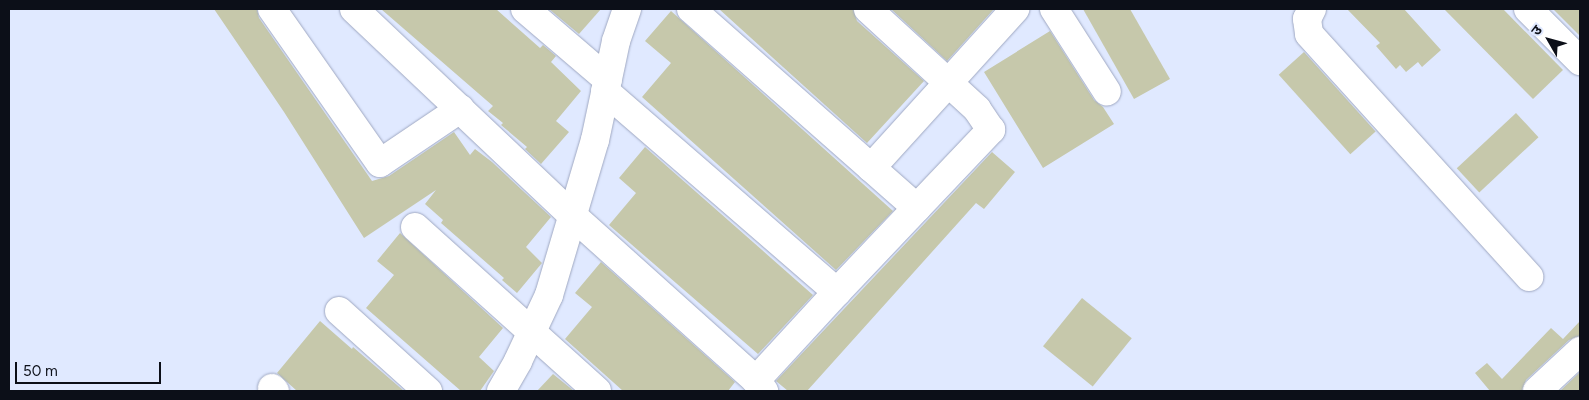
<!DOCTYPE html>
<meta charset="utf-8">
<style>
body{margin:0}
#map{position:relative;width:1589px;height:400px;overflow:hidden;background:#e0e9ff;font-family:Figtree,"Noto Sans Devanagari",sans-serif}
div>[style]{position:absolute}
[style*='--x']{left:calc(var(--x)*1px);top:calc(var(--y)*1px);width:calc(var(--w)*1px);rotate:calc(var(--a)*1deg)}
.building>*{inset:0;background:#c6c8ab;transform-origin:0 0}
.roads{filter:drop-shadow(0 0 1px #9fa8c2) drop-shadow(0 0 1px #9fa8c2)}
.minor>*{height:28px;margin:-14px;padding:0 14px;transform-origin:14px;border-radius:14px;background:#fff}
span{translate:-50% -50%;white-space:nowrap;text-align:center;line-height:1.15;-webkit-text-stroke:4px #e0e9ff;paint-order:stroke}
.frame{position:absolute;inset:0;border:10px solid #0c0f18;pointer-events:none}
.north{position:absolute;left:1524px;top:15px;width:50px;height:50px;-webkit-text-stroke:4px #e0e9ff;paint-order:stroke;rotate:308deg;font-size:14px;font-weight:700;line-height:20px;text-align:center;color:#0c0f18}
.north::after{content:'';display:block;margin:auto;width:18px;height:22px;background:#0c0f18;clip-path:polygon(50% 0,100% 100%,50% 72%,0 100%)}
.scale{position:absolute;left:15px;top:362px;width:146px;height:22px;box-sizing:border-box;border:2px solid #0c0f18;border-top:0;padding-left:6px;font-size:15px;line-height:18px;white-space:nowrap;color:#0c0f18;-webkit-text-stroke:4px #e0e9ff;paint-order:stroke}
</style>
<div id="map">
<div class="building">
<i style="clip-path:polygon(214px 9px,257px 9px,259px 18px,372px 181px,389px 176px,454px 132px,470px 155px,475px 149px,492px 162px,551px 217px,526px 247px,542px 263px,517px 293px,502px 280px,504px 278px,441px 223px,443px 220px,425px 204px,436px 190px,364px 238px,284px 112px)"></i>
<i style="clip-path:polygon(381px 9px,496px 9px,540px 48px,543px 45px,556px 56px,551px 62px,581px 91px,556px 121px,569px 132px,541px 164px,525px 149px,527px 147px,501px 125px,503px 123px,488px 111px,493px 106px)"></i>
<i style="clip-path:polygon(549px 9px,601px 9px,579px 34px)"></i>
<i style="clip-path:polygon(719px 9px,853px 9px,857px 21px,924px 81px,867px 143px)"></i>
<i style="clip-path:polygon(891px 9px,994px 9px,947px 61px)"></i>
<i style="clip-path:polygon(1083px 9px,1130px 9px,1170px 79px,1134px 99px)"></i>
<i style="clip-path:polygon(1347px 9px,1404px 9px,1441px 50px,1422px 67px,1418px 62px,1406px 72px,1400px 65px,1396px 69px,1376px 46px,1380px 43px)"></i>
<i style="clip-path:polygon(1444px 9px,1503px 9px,1563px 70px,1533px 99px)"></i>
<i style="clip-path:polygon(1553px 9px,1580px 9px,1580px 36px)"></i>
<i style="clip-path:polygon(671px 11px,893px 211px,836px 270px,642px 97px,671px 63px,645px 41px)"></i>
<i style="clip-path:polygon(1050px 31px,1094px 100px,1103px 107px,1114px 124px,1043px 168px,984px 72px)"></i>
<i style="left:1304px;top:52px;width:107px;height:34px;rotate:48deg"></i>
<i style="left:1516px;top:113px;width:33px;height:81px;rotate:47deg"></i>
<i style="clip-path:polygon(645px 147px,813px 295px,758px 354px,609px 225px,636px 193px,619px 178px)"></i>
<i style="clip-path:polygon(992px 152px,1015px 172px,984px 209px,976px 203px,807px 391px,788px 391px,776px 381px)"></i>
<i style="clip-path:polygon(400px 233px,503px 328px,479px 357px,494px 371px,480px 391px,461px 391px,366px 308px,394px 275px,377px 261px)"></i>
<i style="clip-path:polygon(601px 262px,735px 382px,728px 391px,623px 391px,565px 339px,592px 307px,575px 293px)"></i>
<i style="left:1082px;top:298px;width:64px;height:62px;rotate:39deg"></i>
<i style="clip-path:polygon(320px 321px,352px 349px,353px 347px,404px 391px,297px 391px,277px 373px)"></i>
<i style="clip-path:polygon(1580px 321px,1580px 336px,1569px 340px,1526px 380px,1522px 391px,1490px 391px,1475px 373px,1487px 363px,1502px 379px,1551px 328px,1563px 339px)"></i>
<i style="clip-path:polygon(1580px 372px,1580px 391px,1560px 391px)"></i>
<i style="clip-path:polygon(553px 374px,574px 391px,537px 391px)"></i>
</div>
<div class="roads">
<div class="minor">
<i style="--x:272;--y:9;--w:188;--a:55"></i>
<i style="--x:380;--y:163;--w:97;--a:-34"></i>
<i style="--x:354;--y:9;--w:301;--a:43.4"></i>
<i style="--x:573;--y:216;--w:246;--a:41.9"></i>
<i style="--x:756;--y:380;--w:14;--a:54"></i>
<i style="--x:525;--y:9;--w:109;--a:40.5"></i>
<i style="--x:691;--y:9;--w:301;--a:41.4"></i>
<i style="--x:1054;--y:9;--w:98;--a:57.4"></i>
<i style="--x:1312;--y:9;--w:11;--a:117"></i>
<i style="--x:1307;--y:19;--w:15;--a:82"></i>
<i style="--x:1309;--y:34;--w:328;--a:47.8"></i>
<i style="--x:1528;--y:9;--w:74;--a:45"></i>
<i style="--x:605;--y:91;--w:307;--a:40.9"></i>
<i style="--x:837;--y:292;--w:120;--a:132.6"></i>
<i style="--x:871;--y:168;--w:215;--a:-47.8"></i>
<i style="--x:415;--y:227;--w:245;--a:42"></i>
<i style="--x:837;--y:292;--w:224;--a:-46.5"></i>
<i style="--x:991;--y:130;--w:25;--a:-124"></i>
<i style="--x:977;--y:109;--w:148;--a:-137.5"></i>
<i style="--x:339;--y:311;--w:120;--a:42"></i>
<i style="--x:272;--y:388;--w:4;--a:45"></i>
<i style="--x:501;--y:391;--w:34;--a:-60"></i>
<i style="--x:518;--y:361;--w:73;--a:-64.8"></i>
<i style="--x:549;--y:295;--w:162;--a:-73.5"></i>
<i style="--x:595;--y:140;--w:101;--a:-78"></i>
<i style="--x:616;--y:41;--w:34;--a:-71"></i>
<i style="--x:1537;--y:391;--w:59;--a:-42.9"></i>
</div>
</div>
<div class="frame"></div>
<div class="north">उ</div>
<div class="scale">50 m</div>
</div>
